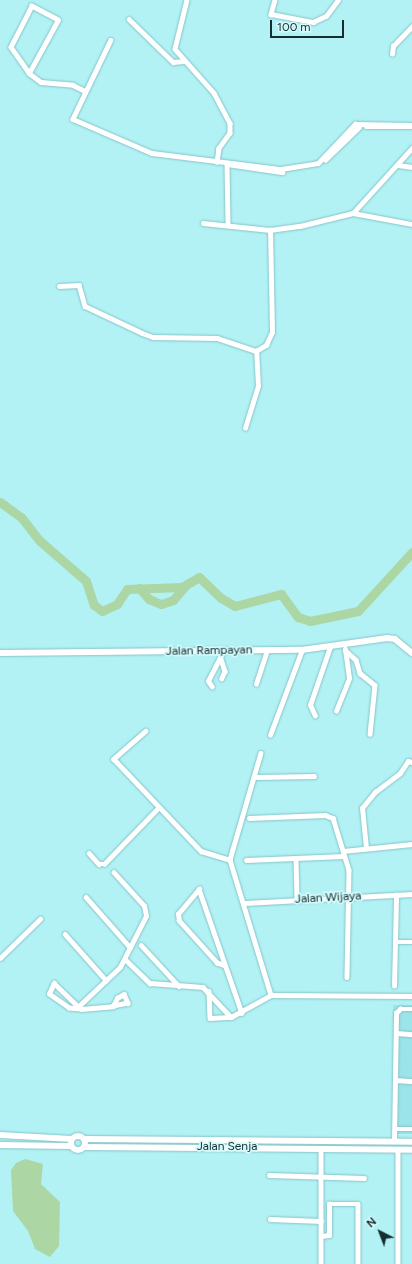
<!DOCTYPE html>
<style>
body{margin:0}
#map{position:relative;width:412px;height:1264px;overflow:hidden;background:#b2f2f5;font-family:Figtree,sans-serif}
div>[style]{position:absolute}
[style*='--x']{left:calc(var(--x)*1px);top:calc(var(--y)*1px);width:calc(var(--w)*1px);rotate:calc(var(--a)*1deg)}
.built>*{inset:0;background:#9be4e9;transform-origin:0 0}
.water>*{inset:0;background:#acd7a4}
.river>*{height:9px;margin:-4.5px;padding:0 4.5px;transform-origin:4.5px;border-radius:4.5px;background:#acd7a4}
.roads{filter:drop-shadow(0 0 1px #86c4c8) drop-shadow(0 0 1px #86c4c8)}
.minor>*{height:4.5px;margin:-2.25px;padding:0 2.25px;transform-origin:2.25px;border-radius:2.25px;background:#fff}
.tertiary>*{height:5.5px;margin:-2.75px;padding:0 2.75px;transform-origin:2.75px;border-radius:2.75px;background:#fff}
.secondary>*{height:6px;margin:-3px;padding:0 3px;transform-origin:3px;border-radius:3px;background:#fff}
.secondary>.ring{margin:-3px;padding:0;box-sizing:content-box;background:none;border:6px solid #fff;border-radius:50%}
span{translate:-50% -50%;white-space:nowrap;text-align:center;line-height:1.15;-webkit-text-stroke:3.5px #d5fafc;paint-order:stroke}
.street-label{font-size:12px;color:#152f30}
.north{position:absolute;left:360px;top:1212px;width:40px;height:40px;-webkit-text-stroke:3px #d5fafc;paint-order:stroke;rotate:318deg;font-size:11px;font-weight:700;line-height:16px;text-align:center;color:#152f30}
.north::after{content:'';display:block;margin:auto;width:14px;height:18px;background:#152f30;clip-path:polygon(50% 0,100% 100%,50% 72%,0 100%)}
.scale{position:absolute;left:270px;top:20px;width:74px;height:18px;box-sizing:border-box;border:2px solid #152f30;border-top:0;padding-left:5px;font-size:12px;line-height:14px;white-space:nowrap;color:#152f30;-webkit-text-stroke:3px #d5fafc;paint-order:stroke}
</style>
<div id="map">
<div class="built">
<i style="left:393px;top:1005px;width:19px;height:129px"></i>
</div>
<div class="water">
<i style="clip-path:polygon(25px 1159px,43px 1164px,41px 1184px,60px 1202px,59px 1246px,50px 1257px,35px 1249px,28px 1231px,13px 1211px,11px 1170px,16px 1163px)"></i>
</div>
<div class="river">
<i style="--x:0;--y:502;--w:26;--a:36"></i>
<i style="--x:21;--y:517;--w:31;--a:52"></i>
<i style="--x:40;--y:541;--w:61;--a:41"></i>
<i style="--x:86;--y:581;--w:25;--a:72"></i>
<i style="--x:94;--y:605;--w:10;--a:37"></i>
<i style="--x:102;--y:611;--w:17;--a:-25"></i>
<i style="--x:117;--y:604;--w:18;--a:-56"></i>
<i style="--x:127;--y:589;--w:55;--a:-2.1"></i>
<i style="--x:182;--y:587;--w:20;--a:-30"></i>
<i style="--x:199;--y:577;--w:30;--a:44"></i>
<i style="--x:221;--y:598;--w:16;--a:30"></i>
<i style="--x:235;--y:606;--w:48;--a:-14.6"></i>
<i style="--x:281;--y:594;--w:29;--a:54"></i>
<i style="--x:298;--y:617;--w:13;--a:18"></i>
<i style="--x:310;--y:621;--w:49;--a:-11.8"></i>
<i style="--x:358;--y:611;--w:80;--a:-47.5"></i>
<i style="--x:139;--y:588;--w:15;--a:48"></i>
<i style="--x:149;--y:599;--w:13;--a:23"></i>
<i style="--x:161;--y:604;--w:13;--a:-18"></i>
<i style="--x:173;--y:600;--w:18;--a:-49"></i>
</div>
<div class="roads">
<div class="minor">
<i style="--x:187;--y:0;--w:50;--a:103.8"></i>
<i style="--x:175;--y:49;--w:59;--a:48.4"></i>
<i style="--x:214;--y:93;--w:34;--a:62"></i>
<i style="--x:230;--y:123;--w:10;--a:90"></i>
<i style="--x:230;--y:133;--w:19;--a:126"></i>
<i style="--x:219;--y:148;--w:14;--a:98"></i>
<i style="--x:275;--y:0;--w:15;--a:106"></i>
<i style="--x:271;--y:14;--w:43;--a:10.8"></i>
<i style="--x:313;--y:22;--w:14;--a:-25"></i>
<i style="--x:326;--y:16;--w:20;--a:-53"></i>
<i style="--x:129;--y:19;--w:62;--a:44.3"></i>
<i style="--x:173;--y:62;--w:11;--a:-5"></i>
<i style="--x:111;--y:40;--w:88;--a:115.7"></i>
<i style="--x:73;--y:119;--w:86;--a:23.3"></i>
<i style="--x:152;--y:153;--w:130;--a:7.1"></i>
<i style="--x:281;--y:169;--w:37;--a:-9"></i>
<i style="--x:318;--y:163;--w:54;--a:-46.5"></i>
<i style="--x:355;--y:124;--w:57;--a:1"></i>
<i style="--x:392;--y:54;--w:8;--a:-83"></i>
<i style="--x:393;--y:46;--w:28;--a:-46"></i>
<i style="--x:29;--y:73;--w:60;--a:-61.3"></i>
<i style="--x:58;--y:20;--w:30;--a:-152"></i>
<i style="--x:32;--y:6;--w:46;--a:117.1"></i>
<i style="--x:11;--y:47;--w:32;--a:55"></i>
<i style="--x:29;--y:73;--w:15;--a:37"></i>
<i style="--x:41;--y:82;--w:32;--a:5"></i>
<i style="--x:73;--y:85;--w:13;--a:27"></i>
<i style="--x:366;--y:127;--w:45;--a:0"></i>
<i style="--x:325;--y:160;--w:47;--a:-44.1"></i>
<i style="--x:227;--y:164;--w:56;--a:8.3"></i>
<i style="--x:227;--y:164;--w:60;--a:89"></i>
<i style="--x:398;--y:165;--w:14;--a:8"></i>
<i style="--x:353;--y:213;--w:60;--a:10.6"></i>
<i style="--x:203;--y:223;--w:67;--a:6"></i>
<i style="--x:270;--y:230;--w:30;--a:-8"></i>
<i style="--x:300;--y:226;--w:55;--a:-13.8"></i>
<i style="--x:353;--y:213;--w:88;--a:-47.8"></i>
<i style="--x:59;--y:286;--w:20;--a:-3"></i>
<i style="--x:79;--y:285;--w:22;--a:74"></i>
<i style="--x:85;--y:306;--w:63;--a:25.3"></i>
<i style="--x:142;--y:333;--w:12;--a:20"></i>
<i style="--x:153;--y:337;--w:64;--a:0.9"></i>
<i style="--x:217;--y:338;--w:41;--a:18.4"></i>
<i style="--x:256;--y:351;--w:12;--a:-31"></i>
<i style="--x:266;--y:345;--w:14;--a:-65"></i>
<i style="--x:272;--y:332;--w:102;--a:-91.1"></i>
<i style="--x:245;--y:428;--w:44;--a:-72.8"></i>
<i style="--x:258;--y:386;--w:35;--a:-93"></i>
<i style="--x:345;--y:650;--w:15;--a:42"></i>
<i style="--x:356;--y:660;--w:14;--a:73"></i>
<i style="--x:360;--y:673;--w:19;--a:39"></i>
<i style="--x:375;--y:685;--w:49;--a:95.8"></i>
<i style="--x:221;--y:659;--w:13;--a:72"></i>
<i style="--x:225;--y:671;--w:8;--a:113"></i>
<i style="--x:256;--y:684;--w:35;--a:-72"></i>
<i style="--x:212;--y:687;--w:7;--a:-124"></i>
<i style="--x:208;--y:681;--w:34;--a:-63"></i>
<i style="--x:336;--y:711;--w:35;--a:-68"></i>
<i style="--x:349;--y:678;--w:29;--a:-98"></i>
<i style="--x:315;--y:716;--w:12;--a:-114"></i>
<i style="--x:310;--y:705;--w:61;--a:-71"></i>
<i style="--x:146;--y:731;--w:43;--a:138.8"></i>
<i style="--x:114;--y:759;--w:127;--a:46.6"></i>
<i style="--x:201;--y:851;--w:30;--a:17"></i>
<i style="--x:270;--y:735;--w:91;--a:-69.4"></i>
<i style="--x:261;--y:753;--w:111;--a:106.2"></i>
<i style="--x:230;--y:860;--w:141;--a:73.1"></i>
<i style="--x:257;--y:777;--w:57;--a:-1"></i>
<i style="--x:249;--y:818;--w:76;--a:-2.3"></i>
<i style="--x:325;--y:815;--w:9;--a:21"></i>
<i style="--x:333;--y:818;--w:54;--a:72.9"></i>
<i style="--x:349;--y:870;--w:107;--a:91.1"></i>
<i style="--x:366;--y:848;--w:40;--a:-95.7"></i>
<i style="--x:362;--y:808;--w:21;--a:-51"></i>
<i style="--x:375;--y:792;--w:31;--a:-37"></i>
<i style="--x:400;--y:773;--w:14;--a:-56"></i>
<i style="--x:408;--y:761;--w:4;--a:14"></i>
<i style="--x:343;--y:851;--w:69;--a:-5.8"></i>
<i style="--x:89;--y:853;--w:15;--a:48"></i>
<i style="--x:99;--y:864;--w:5;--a:0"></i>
<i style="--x:104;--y:864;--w:78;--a:-46"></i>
<i style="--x:296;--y:858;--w:42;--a:88.6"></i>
<i style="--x:246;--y:860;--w:98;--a:-2.3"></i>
<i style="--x:86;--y:897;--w:67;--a:48.7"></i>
<i style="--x:245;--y:903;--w:167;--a:-3.1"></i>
<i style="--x:65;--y:934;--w:62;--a:48.3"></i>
<i style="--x:395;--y:942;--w:17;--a:0"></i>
<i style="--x:141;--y:945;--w:56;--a:47.2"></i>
<i style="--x:0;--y:958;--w:56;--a:-44.3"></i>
<i style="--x:125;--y:959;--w:35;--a:44"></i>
<i style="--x:150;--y:983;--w:53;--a:4.3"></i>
<i style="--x:203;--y:987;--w:41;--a:47"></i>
<i style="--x:231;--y:1017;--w:46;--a:-28.8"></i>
<i style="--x:271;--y:995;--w:141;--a:0.4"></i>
<i style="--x:225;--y:966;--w:9;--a:-159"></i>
<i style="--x:217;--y:963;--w:57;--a:-132.1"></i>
<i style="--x:179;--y:921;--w:7;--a:-98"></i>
<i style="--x:178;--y:914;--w:33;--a:-50"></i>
<i style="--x:199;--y:889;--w:131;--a:70.9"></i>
<i style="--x:394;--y:986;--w:91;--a:-88.7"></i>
<i style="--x:209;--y:991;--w:27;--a:88"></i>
<i style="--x:210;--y:1018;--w:21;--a:-3"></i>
<i style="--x:124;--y:994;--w:10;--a:66"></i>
<i style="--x:128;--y:1003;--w:15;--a:169"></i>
<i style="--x:113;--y:1006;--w:9;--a:-63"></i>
<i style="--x:117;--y:998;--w:8;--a:-30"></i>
<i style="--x:80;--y:1005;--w:55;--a:-43.5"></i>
<i style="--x:120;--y:967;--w:57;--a:-63"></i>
<i style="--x:146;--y:916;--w:10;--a:-101"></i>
<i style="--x:144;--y:906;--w:45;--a:-132.3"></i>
<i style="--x:81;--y:1009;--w:12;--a:-175"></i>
<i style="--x:69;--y:1008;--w:24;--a:-145"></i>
<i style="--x:49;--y:994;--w:12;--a:-66"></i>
<i style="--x:54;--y:983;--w:37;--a:44"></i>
<i style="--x:81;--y:1009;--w:32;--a:-5"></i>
<i style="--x:396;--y:1033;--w:16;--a:4"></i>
<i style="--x:396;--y:1080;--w:16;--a:4"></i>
<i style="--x:395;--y:1129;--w:17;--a:0"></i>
<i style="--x:394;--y:1141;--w:128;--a:-89.1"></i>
<i style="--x:396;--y:1013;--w:6;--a:-45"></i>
<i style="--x:400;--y:1009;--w:12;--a:0"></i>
<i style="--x:321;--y:1149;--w:115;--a:90"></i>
<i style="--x:398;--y:1150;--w:114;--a:90"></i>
<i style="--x:269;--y:1175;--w:95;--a:1.8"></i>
<i style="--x:270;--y:1219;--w:51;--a:2.2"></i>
<i style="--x:321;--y:1236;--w:8;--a:-7"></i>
<i style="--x:329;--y:1235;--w:31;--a:-90"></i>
<i style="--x:329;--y:1204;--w:29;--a:0"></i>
<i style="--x:358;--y:1204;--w:60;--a:90"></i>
</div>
<div class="tertiary">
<i style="--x:0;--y:653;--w:302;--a:-0.6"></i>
<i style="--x:302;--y:650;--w:86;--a:-8"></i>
<i style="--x:387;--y:638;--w:8;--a:7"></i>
<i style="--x:395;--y:639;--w:22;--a:39"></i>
</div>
<div class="secondary">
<i style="--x:0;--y:1135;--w:72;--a:3.2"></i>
<i class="ring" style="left:71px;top:1136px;width:8px;height:8px"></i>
<i style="--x:84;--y:1139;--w:328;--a:0.5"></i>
<i style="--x:0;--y:1145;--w:71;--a:0.8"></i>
<i style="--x:84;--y:1147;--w:328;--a:0.5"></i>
</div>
</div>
<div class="street-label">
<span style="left:209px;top:651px;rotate:-1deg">Jalan Rampayan</span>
<span style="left:328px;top:898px;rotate:-3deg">Jalan Wijaya</span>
<span style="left:227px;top:1147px">Jalan Senja</span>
</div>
<div class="north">N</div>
<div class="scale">100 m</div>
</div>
